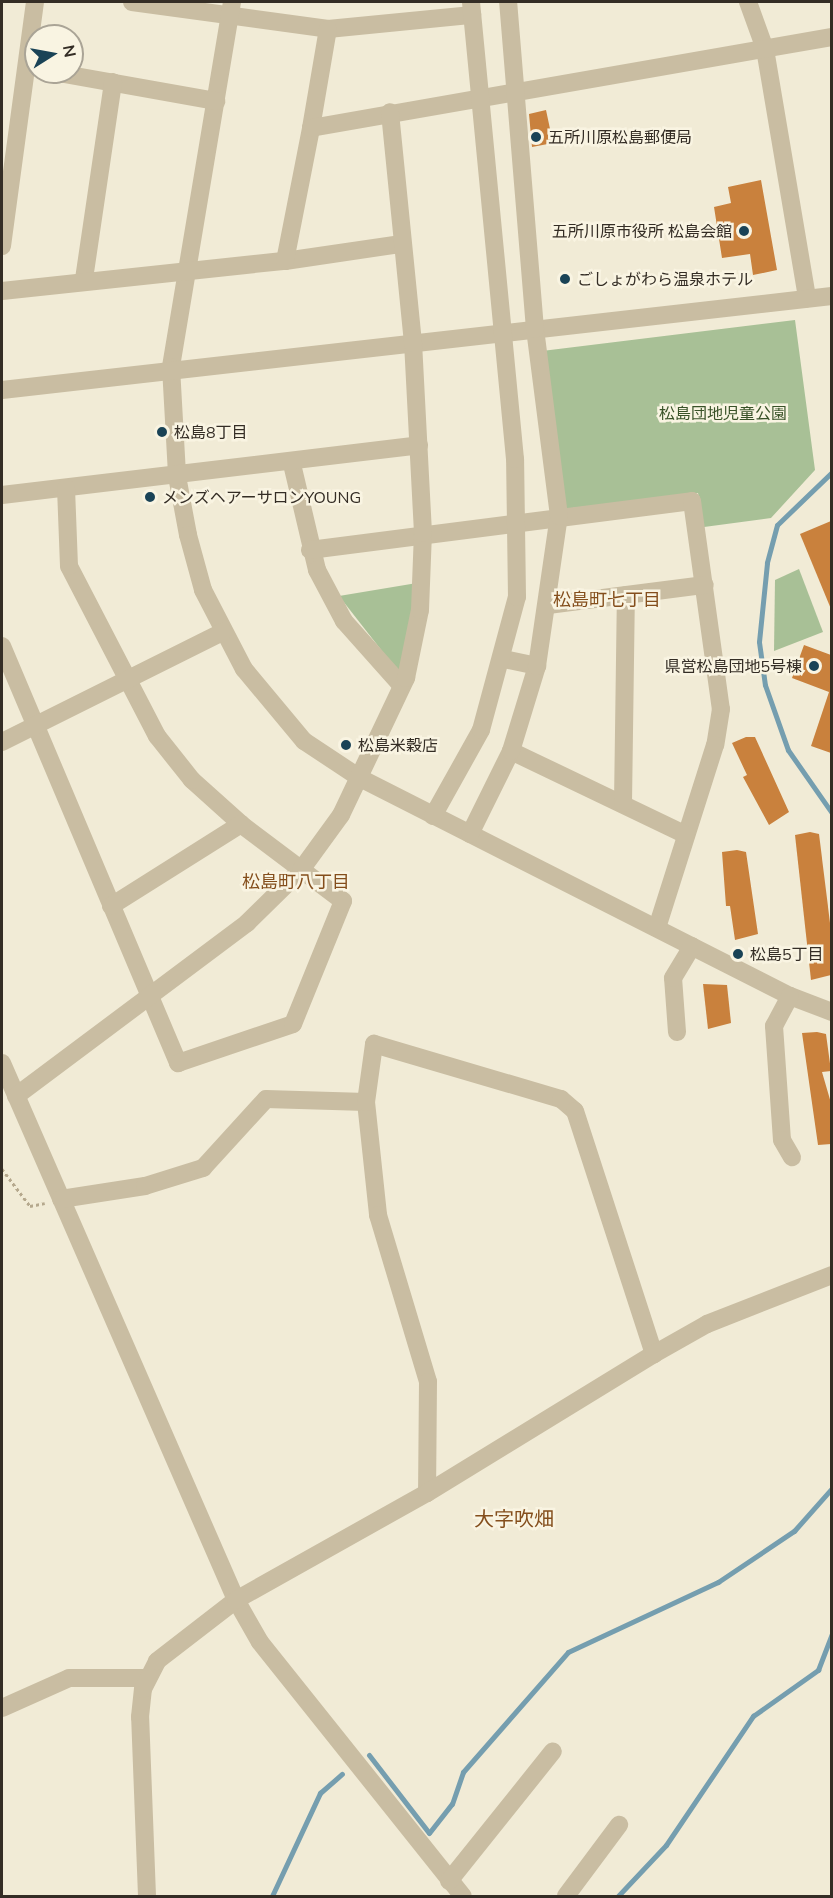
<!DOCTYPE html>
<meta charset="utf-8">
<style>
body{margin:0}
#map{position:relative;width:833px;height:1898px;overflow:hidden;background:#f1ebd6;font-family:Mulish,"Noto Sans JP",sans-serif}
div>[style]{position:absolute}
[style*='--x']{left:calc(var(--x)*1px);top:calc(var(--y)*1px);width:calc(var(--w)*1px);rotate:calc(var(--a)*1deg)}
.green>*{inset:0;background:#a8c096}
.stream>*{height:5px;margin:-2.5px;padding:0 2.5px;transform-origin:2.5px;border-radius:2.5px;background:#759eaf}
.building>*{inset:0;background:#c9813d}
.path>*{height:3px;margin-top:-1.5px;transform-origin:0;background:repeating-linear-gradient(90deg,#b5a88d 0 3px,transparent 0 6px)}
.minor>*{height:18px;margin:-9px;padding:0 9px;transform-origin:9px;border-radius:9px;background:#c9bda2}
.dots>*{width:16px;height:16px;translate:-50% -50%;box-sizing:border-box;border:3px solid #f9f4e2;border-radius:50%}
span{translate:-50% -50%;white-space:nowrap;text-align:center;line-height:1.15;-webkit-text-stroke:5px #f9f4e2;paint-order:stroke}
.poi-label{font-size:16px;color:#342d25}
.left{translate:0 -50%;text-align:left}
.right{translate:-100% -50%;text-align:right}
.park-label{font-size:16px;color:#395228}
.neighbourhood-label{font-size:18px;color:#844e1c}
.quarter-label{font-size:20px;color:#844e1c}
.frame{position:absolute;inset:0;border:3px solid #342d25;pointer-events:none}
.north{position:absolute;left:24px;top:24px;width:60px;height:60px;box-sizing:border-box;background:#f9f4e2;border:2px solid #aaa496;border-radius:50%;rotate:79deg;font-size:16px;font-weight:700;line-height:24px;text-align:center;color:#342d25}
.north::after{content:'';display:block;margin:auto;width:21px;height:27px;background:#1a4356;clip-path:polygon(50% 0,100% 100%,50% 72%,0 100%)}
</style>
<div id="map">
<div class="green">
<i style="clip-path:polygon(795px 320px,815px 470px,771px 518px,704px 527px,698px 493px,564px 509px,542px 351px)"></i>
<i style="clip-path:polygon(799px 569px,823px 632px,774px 651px,775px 580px)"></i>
<i style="clip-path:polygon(417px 583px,400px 674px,339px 596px)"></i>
</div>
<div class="stream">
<i style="--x:832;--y:472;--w:76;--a:136.1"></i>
<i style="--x:777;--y:525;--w:39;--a:105"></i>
<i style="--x:767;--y:563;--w:79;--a:95.8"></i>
<i style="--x:759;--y:642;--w:43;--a:82.1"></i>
<i style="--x:765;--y:685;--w:69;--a:70.5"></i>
<i style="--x:788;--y:750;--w:77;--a:55.1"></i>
<i style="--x:369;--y:1755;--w:98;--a:52.4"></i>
<i style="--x:429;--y:1833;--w:37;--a:-52"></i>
<i style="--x:452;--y:1804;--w:34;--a:-71"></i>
<i style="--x:463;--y:1772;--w:159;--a:-48.8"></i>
<i style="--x:568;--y:1652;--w:166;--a:-25"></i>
<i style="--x:718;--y:1582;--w:92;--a:-33.9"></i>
<i style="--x:794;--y:1531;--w:57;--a:-48.5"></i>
<i style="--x:272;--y:1896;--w:114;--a:-65"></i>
<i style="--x:320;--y:1793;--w:29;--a:-41"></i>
<i style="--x:618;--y:1896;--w:70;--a:-46.7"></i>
<i style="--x:666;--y:1845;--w:156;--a:-56"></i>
<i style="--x:753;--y:1716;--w:80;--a:-35.3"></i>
<i style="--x:818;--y:1670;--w:40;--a:-69"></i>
</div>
<div class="building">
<i style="clip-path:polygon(546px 110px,553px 143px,532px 147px,529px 114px)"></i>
<i style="clip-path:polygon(761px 180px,777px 270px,753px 275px,750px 254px,722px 258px,714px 207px,731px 203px,728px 187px)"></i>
<i style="clip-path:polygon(831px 521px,831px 609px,800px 534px)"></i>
<i style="clip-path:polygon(804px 645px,831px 655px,831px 753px,811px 746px,829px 692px,792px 678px)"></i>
<i style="clip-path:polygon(746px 737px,755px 737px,789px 812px,769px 825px,743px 777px,747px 775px,732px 743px)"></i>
<i style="clip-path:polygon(810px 832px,819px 834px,831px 931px,831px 975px,811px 980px,795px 835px)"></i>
<i style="clip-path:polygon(737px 850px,746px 852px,758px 934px,735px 940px,730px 906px,726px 906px,722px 852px)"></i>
<i style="clip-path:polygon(703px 984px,727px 985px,731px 1023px,708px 1029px)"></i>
<i style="clip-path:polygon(817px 1032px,826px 1034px,831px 1071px,822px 1072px,831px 1103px,831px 1144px,818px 1145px,802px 1033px)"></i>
</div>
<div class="path">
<i style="--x:2;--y:1169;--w:46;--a:52.9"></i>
<i style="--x:30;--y:1206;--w:15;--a:-11"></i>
</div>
<div class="minor">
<i style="--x:132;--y:2;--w:198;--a:7.8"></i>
<i style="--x:328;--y:29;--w:145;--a:-5.6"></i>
<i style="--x:232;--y:2;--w:370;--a:99.5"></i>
<i style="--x:171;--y:367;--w:109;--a:86.8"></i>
<i style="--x:177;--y:476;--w:60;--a:79.4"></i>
<i style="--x:188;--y:535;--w:57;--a:74.7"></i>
<i style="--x:203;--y:590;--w:89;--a:62.6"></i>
<i style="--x:244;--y:669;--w:94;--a:50.2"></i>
<i style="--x:304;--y:741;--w:67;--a:33.5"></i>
<i style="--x:360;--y:778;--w:482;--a:26.9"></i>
<i style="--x:790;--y:996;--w:45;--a:20.9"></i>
<i style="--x:748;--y:2;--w:50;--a:70.1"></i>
<i style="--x:765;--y:49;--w:253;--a:80.4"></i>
<i style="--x:53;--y:72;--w:166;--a:10.1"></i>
<i style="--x:311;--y:128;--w:100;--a:-80.3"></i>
<i style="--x:2;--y:246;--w:246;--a:-82.3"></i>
<i style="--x:285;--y:261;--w:116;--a:-8.4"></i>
<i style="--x:84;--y:279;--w:199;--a:-81.6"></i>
<i style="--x:2;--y:291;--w:285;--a:-6.1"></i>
<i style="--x:285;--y:261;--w:136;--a:-78.9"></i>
<i style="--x:311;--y:128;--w:529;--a:-9.91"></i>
<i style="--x:2;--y:390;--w:835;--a:-6.46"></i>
<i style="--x:292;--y:464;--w:109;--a:76.7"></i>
<i style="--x:317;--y:570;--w:58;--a:62.1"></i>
<i style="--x:344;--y:621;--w:86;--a:48.3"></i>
<i style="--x:2;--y:495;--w:420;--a:-6.8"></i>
<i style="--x:310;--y:550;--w:385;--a:-7.3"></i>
<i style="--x:692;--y:501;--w:210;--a:82.1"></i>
<i style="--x:721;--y:709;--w:36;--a:99"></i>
<i style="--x:715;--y:745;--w:192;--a:107.6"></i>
<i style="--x:548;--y:605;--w:158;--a:-7.3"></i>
<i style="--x:2;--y:646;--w:453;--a:67.1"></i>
<i style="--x:178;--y:1063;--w:121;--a:-18.7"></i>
<i style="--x:293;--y:1024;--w:133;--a:-67.9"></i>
<i style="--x:343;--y:901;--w:128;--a:-143"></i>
<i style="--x:241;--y:824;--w:66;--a:-138.1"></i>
<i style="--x:192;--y:780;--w:56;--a:-128.5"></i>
<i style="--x:157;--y:736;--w:191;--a:-117.4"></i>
<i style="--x:69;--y:566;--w:78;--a:-92.2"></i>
<i style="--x:504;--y:659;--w:34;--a:12"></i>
<i style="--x:2;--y:742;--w:247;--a:-26.5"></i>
<i style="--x:511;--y:751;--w:194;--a:25.6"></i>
<i style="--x:623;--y:803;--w:208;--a:-89.2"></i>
<i style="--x:433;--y:816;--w:98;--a:-60.8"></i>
<i style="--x:481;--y:730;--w:138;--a:-74.9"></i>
<i style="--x:517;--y:597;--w:138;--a:-90.8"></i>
<i style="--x:515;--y:459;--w:459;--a:-95.5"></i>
<i style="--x:470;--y:834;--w:93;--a:-63.7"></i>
<i style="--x:511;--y:751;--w:89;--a:-73"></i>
<i style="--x:537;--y:666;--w:152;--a:-81.7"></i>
<i style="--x:559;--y:516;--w:189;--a:-97.3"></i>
<i style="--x:535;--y:329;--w:328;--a:-94.7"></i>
<i style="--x:111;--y:906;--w:154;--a:-32.2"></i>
<i style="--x:790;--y:996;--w:34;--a:118"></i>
<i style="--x:774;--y:1026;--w:114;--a:86"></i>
<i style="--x:782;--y:1140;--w:20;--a:60"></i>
<i style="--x:677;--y:1032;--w:54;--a:-94.2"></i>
<i style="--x:673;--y:978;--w:37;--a:-59"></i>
<i style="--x:2;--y:1063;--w:586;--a:66.45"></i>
<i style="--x:236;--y:1600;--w:48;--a:60.3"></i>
<i style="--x:260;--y:1642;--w:325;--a:51.4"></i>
<i style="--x:16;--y:1096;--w:289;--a:-36.8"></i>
<i style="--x:247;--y:923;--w:76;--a:-44.5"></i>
<i style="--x:301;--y:870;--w:68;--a:-54"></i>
<i style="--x:341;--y:815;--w:152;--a:-64.6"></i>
<i style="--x:406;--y:678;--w:69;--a:-78.4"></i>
<i style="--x:420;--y:610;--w:77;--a:-87.8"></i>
<i style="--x:423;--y:533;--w:190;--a:-93"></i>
<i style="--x:413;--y:343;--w:232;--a:-95.7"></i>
<i style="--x:366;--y:1102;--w:114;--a:83.9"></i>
<i style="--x:378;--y:1215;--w:174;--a:73.3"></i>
<i style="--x:428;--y:1382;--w:111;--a:90.5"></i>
<i style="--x:61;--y:1199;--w:85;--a:-8.8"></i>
<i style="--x:145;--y:1186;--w:61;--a:-17.2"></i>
<i style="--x:203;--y:1168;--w:93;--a:-47.6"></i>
<i style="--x:266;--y:1099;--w:100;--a:1.7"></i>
<i style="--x:366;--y:1102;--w:59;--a:-82.1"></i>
<i style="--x:374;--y:1044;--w:195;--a:16.4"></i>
<i style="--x:561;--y:1099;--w:18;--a:41"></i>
<i style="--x:575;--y:1111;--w:256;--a:72"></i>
<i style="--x:2;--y:1708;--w:73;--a:-24.1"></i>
<i style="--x:69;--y:1678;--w:78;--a:0"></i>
<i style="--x:449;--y:1881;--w:166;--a:-51.3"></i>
<i style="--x:147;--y:1896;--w:179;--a:-92.2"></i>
<i style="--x:140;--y:1717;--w:28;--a:-84"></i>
<i style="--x:143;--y:1689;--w:31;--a:-63"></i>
<i style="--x:157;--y:1661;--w:100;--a:-37.7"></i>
<i style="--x:236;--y:1600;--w:219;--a:-29.3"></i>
<i style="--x:427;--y:1493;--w:266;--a:-31.5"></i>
<i style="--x:654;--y:1354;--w:61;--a:-29.5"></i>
<i style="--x:707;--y:1324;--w:134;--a:-21.4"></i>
<i style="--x:566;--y:1896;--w:89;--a:-53.3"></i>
</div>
<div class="dots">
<i style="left:536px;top:137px;background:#1a4356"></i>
<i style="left:744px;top:231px;background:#1a4356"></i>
<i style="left:565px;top:279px;background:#1a4356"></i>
<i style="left:162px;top:432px;background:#1a4356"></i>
<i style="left:150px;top:497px;background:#1a4356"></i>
<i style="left:814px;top:666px;background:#1a4356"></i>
<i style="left:346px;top:745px;background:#1a4356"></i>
<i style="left:738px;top:954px;background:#1a4356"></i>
</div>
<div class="poi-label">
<span class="left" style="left:548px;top:137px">五所川原松島郵便局</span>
<span class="right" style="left:732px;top:231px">五所川原市役所 松島会館</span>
<span class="left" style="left:577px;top:279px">ごしょがわら温泉ホテル</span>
<span class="left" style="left:174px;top:432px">松島8丁目</span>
<span class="left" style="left:162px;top:497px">メンズヘアーサロンYOUNG</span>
<span class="right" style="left:802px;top:666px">県営松島団地5号棟</span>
<span class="left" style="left:358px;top:745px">松島米穀店</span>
<span class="left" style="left:750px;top:954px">松島5丁目</span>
</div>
<div class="park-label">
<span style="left:723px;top:413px">松島団地児童公園</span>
</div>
<div class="neighbourhood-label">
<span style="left:607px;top:600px">松島町七丁目</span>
<span style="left:296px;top:882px">松島町八丁目</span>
</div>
<div class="quarter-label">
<span style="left:514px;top:1518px">大字吹畑</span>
</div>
<div class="frame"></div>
<div class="north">N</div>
</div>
